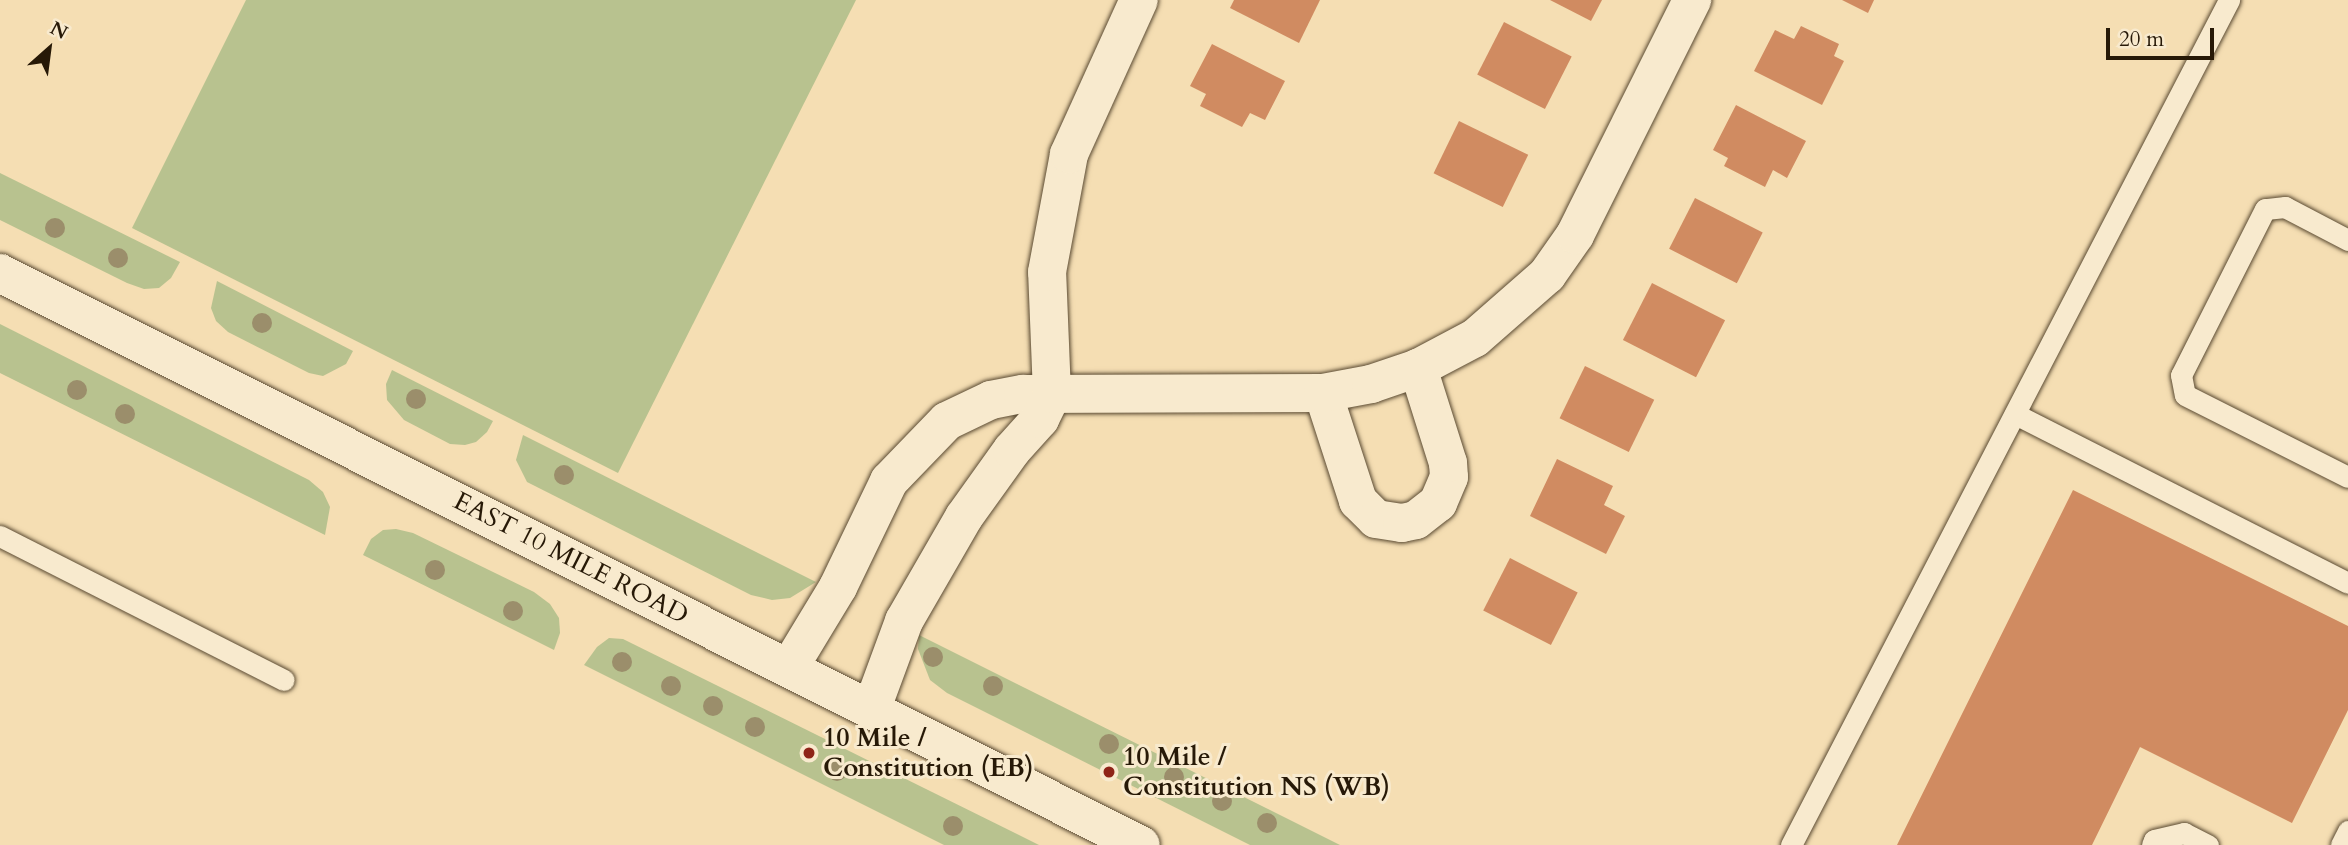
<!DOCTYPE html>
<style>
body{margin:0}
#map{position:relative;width:2348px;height:845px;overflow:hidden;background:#f5deb3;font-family:Cardo,serif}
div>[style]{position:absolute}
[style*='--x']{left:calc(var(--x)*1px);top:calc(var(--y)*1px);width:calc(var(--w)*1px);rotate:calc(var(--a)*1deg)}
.green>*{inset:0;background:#b8c28f}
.building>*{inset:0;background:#d08b61;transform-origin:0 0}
.roads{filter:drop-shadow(0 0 2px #5a4a32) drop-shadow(0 0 2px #5a4a32)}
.lane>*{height:21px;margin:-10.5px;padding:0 10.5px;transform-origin:10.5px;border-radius:10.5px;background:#f8eace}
.street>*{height:38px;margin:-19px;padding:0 19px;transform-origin:19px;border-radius:19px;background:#f8eace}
.secondary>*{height:38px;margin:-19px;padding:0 19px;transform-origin:19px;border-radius:19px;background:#f8eace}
.trees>*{width:20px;height:20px;margin:-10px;border-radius:50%;background:#9b8e6b}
.dots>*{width:19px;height:19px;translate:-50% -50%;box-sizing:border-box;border:4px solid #f8eace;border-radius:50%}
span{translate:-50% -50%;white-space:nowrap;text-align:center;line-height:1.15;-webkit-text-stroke:6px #f8eace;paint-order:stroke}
.street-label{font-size:26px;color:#271907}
.poi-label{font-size:26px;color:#271907;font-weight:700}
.left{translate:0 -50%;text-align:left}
.north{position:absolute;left:14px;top:14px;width:70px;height:70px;-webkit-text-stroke:5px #f8eace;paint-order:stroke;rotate:28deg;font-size:19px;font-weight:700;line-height:28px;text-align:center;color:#271907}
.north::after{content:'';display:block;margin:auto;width:24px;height:32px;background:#271907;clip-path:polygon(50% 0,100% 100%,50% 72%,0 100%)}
.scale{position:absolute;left:2106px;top:28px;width:108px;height:32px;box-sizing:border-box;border:4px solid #271907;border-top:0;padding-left:9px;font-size:21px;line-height:24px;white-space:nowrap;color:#271907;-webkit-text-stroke:5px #f8eace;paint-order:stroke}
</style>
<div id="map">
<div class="green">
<i style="clip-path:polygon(246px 0,856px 0,618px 473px,132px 228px)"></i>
<i style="clip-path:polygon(0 173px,180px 262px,171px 278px,159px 288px,144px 289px,127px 283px,0 220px)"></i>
<i style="clip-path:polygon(217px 281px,353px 351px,346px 364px,323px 376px,309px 373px,228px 332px,216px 321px,211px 308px)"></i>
<i style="clip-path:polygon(0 324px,309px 480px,323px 492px,330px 507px,325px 535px,0 373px)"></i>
<i style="clip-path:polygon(392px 370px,493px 421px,487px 432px,476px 442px,465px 445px,450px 444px,404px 420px,387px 400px,386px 384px)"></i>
<i style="clip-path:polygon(523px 435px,816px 582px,790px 598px,772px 600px,751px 595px,527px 482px,516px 460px)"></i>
<i style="clip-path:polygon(396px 529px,413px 533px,534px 592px,550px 604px,559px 618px,560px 633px,554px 650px,363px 555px,371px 539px,383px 530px)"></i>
<i style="clip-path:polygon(919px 635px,1340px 845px,1250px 845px,947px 693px,930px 680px,918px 649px)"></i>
<i style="clip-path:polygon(609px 638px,623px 639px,1039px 845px,944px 845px,584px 665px,597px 647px)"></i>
</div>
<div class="building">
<i style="clip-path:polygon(1234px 0,1320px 0,1299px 43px,1230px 8px)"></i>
<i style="clip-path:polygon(1550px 0,1602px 0,1591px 21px)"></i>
<i style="clip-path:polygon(1842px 0,1874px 0,1868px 13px)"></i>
<i style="left:1504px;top:22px;width:76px;height:59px;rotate:27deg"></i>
<i style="clip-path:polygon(1801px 26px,1839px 44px,1834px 56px,1844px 61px,1822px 105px,1754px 71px,1775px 30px,1794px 39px)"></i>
<i style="clip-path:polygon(1212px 44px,1285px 81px,1265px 120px,1250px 113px,1242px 127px,1200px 106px,1206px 94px,1190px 86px)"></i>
<i style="clip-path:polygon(1736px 105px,1806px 141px,1787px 178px,1773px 170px,1765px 187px,1724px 166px,1728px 158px,1713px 150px)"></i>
<i style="left:1459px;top:121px;width:77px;height:58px;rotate:26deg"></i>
<i style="left:1695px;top:198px;width:76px;height:57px;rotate:27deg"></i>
<i style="left:1652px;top:283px;width:82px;height:64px;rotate:27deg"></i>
<i style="left:1585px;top:366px;width:77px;height:58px;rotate:26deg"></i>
<i style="clip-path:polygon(1557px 459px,1613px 486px,1604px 505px,1625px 516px,1606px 554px,1530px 516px)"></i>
<i style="clip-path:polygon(2073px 490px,2348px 626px,2348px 710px,2292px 823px,2140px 747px,2092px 845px,1897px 845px)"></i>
<i style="left:1510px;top:558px;width:76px;height:59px;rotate:27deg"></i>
</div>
<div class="roads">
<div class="lane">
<i style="--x:2348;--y:240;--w:71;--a:-152.4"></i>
<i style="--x:2285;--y:207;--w:20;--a:174"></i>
<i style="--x:2265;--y:209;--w:186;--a:116.8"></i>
<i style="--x:2181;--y:375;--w:20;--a:79"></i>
<i style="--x:2185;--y:395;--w:182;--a:26.7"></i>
<i style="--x:2015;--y:414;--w:373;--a:26.9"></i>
<i style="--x:0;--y:536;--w:318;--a:26.9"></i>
<i style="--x:1791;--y:845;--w:952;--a:-62.6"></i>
<i style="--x:2152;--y:845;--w:5;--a:-68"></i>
<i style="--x:2154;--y:840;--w:31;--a:-13"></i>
<i style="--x:2184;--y:833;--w:27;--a:27"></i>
<i style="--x:2341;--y:845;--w:16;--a:-63"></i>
</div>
<div class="street">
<i style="--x:1323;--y:393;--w:114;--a:72"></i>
<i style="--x:1358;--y:501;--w:25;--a:45"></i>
<i style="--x:1376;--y:519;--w:26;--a:9"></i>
<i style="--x:1402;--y:523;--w:14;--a:-12"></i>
<i style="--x:1416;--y:520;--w:28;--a:-38"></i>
<i style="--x:1438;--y:503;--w:28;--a:-67"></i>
<i style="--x:1449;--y:477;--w:14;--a:-94"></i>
<i style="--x:1448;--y:463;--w:100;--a:-107.5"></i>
<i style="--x:789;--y:668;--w:95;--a:-58.8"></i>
<i style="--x:838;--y:587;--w:118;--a:-64.3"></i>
<i style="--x:889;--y:481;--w:83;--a:-46"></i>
<i style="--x:947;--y:421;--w:49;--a:-25.5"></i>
<i style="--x:991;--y:400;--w:33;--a:-11"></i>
<i style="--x:1023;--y:394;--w:300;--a:-0.2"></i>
<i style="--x:1323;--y:393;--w:49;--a:-10.6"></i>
<i style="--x:1371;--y:384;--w:50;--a:-18.8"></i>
<i style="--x:1418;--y:368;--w:64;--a:-27.8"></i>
<i style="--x:1475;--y:338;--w:96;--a:-41.2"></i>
<i style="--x:1547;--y:275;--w:49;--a:-55"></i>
<i style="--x:1575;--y:235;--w:263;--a:-63.5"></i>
<i style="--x:872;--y:708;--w:93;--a:-69.8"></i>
<i style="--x:904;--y:621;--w:120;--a:-60"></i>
<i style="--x:964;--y:517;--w:82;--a:-54.4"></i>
<i style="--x:1012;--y:450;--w:42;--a:-47.9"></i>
<i style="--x:1040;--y:419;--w:28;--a:-64"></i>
<i style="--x:1052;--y:394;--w:122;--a:-92.3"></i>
<i style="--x:1047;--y:272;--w:120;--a:-79.4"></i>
<i style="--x:1069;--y:154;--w:169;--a:-65.6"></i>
</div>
<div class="secondary">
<i style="--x:0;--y:273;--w:1276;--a:26.63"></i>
</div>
</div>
<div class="trees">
<i style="left:55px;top:228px"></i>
<i style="left:118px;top:258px"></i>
<i style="left:262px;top:323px"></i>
<i style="left:77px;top:390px"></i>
<i style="left:416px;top:399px"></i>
<i style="left:125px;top:414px"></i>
<i style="left:564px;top:475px"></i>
<i style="left:435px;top:570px"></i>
<i style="left:513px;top:611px"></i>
<i style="left:933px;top:657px"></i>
<i style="left:622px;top:662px"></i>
<i style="left:671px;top:686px"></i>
<i style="left:993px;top:686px"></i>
<i style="left:713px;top:706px"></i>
<i style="left:755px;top:727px"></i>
<i style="left:1109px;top:744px"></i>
<i style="left:837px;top:771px"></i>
<i style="left:1174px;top:777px"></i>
<i style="left:1222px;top:801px"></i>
<i style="left:1267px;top:823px"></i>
<i style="left:953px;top:826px"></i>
</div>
<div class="dots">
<i style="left:809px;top:753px;background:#8f2418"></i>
<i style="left:1109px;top:772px;background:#8f2418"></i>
</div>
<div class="street-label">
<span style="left:571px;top:558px;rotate:27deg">EAST 10 MILE ROAD</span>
</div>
<div class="poi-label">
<span class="left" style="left:823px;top:753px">10 Mile /<br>Constitution (EB)</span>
<span class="left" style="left:1123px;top:772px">10 Mile /<br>Constitution NS (WB)</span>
</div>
<div class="north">N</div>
<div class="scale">20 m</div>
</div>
